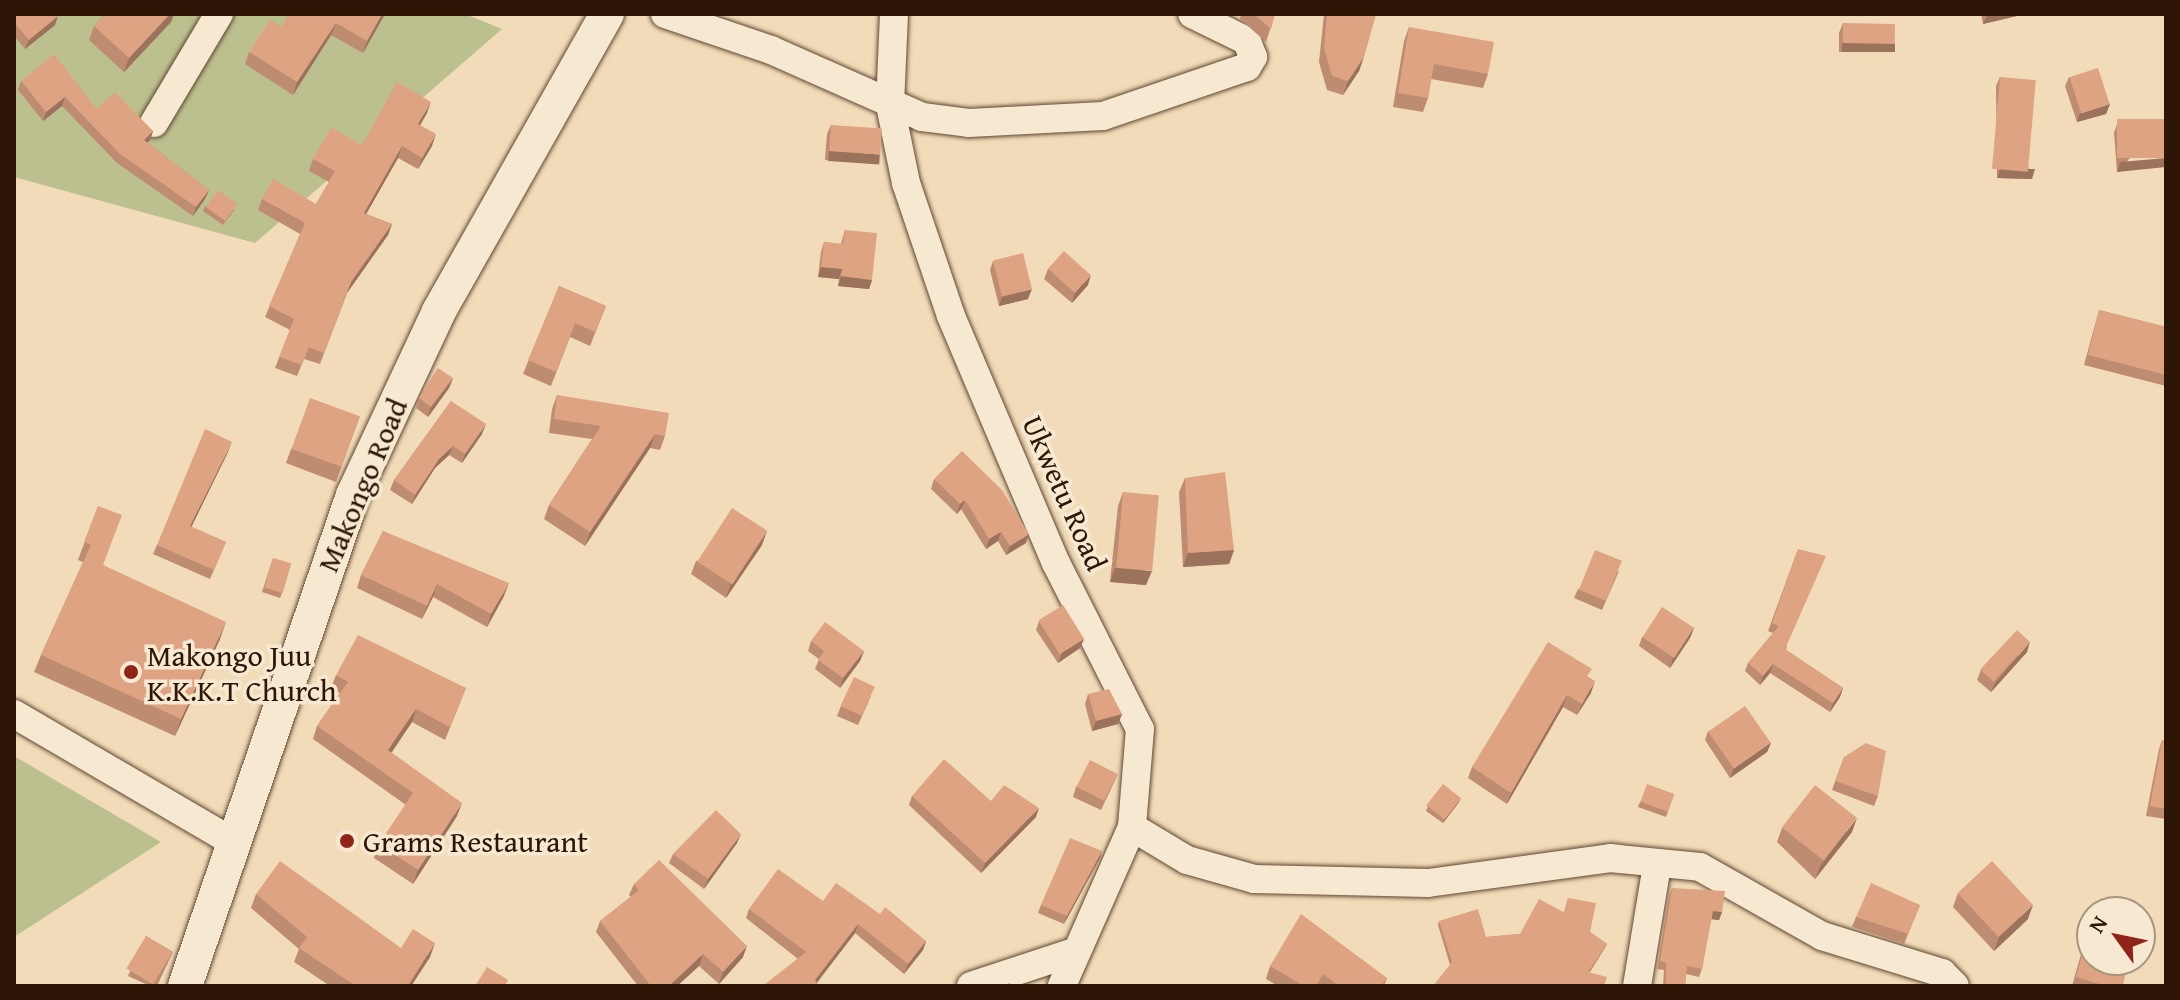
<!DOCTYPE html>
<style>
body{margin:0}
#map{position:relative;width:2180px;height:1000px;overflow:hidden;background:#f2dbb8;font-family:"Gentium Book Plus",serif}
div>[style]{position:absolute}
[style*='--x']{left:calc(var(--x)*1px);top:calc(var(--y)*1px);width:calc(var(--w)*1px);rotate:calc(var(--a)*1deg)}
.green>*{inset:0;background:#bcc08e}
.roads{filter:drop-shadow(0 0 2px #5f4732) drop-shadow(0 0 2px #5f4732)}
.minor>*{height:28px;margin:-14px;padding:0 14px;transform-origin:14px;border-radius:14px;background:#f7e8d1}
.tertiary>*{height:34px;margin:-17px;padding:0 17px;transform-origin:17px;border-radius:17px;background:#f7e8d1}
.wall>*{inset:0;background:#be8c70}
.shaded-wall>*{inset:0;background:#9b725b;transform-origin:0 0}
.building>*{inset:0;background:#dda382;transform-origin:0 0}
.dots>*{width:22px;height:22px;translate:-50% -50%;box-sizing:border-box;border:4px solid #f7e8d1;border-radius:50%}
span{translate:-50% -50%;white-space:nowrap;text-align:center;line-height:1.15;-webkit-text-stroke:7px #f7e8d1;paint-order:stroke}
.street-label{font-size:30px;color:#2e1606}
.poi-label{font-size:30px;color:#2e1606}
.left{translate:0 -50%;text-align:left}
.frame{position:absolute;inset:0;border:16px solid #2e1606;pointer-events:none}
.north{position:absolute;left:2076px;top:896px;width:80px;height:80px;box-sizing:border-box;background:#f7e8d1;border:2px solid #a79480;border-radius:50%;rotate:303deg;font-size:22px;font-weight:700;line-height:32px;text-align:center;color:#2e1606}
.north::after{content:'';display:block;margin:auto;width:28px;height:36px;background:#8f2418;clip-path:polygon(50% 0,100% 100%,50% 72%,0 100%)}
</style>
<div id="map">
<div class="green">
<i style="clip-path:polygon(14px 14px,465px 14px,502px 29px,255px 243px,14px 177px)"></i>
<i style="clip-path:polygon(14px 756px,161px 842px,14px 937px)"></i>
</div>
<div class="roads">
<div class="minor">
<i style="--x:665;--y:14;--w:112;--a:18.8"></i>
<i style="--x:771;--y:50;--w:165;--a:23.9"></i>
<i style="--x:922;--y:117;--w:47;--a:7.3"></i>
<i style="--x:969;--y:123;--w:134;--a:-3"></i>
<i style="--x:1103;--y:116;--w:152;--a:-18.8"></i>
<i style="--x:1247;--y:67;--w:12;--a:-59"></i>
<i style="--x:1253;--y:57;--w:17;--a:-111"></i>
<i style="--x:1247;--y:41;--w:61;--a:-153.9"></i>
<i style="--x:894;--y:14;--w:91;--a:92.5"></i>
<i style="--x:890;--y:105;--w:80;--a:78.4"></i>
<i style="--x:906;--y:183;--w:140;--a:71.3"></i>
<i style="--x:951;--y:316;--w:268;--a:67"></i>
<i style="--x:1056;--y:563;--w:186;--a:63.2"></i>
<i style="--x:1140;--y:729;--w:98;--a:94.7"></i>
<i style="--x:1132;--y:827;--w:174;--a:113.8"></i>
<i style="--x:154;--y:123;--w:127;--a:-59.2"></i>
<i style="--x:14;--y:714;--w:251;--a:30.3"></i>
<i style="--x:1132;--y:827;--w:64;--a:31"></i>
<i style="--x:1187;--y:860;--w:70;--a:15.8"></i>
<i style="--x:1254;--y:879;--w:174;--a:1.3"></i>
<i style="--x:1428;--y:883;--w:184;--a:-7.8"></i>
<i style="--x:1610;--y:858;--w:90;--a:5.7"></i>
<i style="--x:1700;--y:867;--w:140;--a:29.5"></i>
<i style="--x:1822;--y:936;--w:126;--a:17.1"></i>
<i style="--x:1942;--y:973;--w:18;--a:45"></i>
<i style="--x:971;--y:986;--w:108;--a:-18.3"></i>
<i style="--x:1637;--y:986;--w:123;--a:-80.6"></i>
</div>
<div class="tertiary">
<i style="--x:185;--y:986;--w:519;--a:-71.11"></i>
<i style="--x:353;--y:495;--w:203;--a:-64.9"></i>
<i style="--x:439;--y:311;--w:341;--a:-60.5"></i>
</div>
</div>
<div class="wall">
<i style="clip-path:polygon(14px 14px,55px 25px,25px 49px,14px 36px)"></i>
<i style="clip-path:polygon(105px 14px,174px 14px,171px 22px,124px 72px,89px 40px,94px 26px)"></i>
<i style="clip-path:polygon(289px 14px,385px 14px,363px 53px,331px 35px,293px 95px,245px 64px,249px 52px,282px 27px)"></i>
<i style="clip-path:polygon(1241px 14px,1275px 14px,1266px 42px,1240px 19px)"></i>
<i style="clip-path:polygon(1324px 14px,1376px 14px,1359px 71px,1343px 95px,1327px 90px,1319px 62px)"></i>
<i style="clip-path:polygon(1981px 14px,2021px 14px,2021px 15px,1983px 24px)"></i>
<i style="clip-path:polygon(1843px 23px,1895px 43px,1892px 52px,1839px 52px,1839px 33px)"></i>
<i style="clip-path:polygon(1409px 27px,1488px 74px,1483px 88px,1431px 79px,1428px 98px,1423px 112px,1393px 107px,1404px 41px)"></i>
<i style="clip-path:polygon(2000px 77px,2032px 179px,1997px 178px,1996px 86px)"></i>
<i style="clip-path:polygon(2069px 77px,2110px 104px,2106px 114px,2077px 122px,2065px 86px)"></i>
<i style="clip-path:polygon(21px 81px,97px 109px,153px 131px,150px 140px,148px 143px,209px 190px,205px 199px,193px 216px,117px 163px,62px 106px,43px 121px,18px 90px)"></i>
<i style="clip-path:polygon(427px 113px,420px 125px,432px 146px,418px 169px,398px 158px,366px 214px,392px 224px,388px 235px,347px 293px,320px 364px,304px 359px,297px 376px,275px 368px,290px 330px,265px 317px,300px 234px,258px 210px,262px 199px,316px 204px,329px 182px,309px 171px,313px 159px,362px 145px)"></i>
<i style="clip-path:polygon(2166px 119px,2117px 172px,2114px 133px,2117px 124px)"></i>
<i style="clip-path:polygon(831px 125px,877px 164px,825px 160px,827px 134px)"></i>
<i style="clip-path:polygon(205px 206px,235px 209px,223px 225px,203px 211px)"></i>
<i style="clip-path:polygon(845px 230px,872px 280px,869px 289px,838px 286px,839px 279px,818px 277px,821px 252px,824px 242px,841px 244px)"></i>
<i style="clip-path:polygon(993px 261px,1028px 299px,999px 306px,990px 270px)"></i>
<i style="clip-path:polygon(1048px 269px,1088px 285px,1072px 303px,1044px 279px)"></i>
<i style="clip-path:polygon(559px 286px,606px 306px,590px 346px,570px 337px,551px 386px,523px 374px)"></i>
<i style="clip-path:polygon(2099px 310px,2166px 327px,2166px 386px,2084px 365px)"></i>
<i style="clip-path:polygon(453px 378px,449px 388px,428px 417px,416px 408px,419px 398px)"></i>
<i style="clip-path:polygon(557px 395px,665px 436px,660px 450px,650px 448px,585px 546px,544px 519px,549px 505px,592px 439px,549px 433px,552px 409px)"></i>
<i style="clip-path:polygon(451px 401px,482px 434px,462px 463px,449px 455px,435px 468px,412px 504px,390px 490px,394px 480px)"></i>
<i style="clip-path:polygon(360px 416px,336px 482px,286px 463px,291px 449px)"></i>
<i style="clip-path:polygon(228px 452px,191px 527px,226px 542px,210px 579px,153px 554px,157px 545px)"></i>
<i style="clip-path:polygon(1185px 478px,1234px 550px,1229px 564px,1183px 567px,1179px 492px)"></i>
<i style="clip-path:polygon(934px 479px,1026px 543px,1006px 555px,998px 541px,986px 549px,961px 509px,957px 514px,931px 489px)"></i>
<i style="clip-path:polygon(1123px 492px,1146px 585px,1110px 582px,1118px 506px)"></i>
<i style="clip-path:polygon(98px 506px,103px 565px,220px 639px,175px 736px,34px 672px,41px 655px,83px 562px,78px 560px)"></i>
<i style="clip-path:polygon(383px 531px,504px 596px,487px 627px,433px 597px,422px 619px,357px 588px,361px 575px)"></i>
<i style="clip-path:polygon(762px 545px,726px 598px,691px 574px,696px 561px)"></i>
<i style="clip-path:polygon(1798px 549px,1786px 650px,1843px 688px,1840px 697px,1830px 712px,1770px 673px,1760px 685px,1745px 671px,1748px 663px,1773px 633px,1768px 631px)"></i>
<i style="clip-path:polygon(273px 558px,282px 593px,280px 598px,262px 592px)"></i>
<i style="clip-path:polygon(1619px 571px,1602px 610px,1574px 598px,1578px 589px)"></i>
<i style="clip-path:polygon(1039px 621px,1084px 639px,1080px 648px,1058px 663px,1036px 630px)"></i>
<i style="clip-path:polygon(1694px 628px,1690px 638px,1670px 668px,1639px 646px,1642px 637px)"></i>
<i style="clip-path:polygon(811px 641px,864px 651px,860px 661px,840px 688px,815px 669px,819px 659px,808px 651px)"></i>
<i style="clip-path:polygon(2027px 652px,1991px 692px,1977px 680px,1981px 670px)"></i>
<i style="clip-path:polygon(336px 675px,466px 688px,445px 740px,412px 722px,391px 752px,457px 816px,413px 884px,374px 858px,379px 844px,406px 805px,313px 739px,317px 726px,340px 693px,331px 688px)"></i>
<i style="clip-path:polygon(1589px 678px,1591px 693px,1577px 715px,1563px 707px,1507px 804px,1468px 778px,1472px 767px)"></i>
<i style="clip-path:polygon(1088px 694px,1122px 714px,1118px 724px,1092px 731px,1085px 704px)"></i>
<i style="clip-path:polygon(871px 696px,858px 725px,837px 716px,841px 706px)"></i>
<i style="clip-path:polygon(1708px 731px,1771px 743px,1767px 752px,1730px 778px,1705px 740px)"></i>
<i style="clip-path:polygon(2162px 740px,2166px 740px,2166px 819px,2146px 816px,2159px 749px)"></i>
<i style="clip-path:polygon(1844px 757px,1878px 796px,1874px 806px,1832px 790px)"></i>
<i style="clip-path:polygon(1118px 774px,1101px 810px,1073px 797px,1076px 787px)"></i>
<i style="clip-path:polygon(1674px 794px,1666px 817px,1638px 807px,1640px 802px)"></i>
<i style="clip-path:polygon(912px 796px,991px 801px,1036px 817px,981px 873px,909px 805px)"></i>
<i style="clip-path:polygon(1459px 802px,1443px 823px,1426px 811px,1428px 806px)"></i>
<i style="clip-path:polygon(1782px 828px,1852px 832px,1815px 879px,1777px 842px)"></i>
<i style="clip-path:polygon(737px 843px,704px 889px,669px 863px,673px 854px)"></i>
<i style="clip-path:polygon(1102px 851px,1100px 858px,1064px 924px,1038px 913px,1041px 905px)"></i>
<i style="clip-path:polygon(634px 884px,743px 957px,719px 984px,699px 966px,677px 986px,638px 986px,596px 932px,600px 921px,631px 897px,629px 895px)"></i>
<i style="clip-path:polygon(1672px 888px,1722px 912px,1719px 920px,1711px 919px,1702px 969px,1699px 977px,1686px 974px,1685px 986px,1663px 986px,1664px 970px,1657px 969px,1669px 895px)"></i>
<i style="clip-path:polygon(1958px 893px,2028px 919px,1994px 951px,1953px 907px)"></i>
<i style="clip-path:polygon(256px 894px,401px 948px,430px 957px,412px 985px,413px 986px,330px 986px,294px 962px,299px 949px,251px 908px)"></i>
<i style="clip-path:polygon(1568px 898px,1590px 932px,1607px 944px,1605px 948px,1590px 972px,1450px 965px,1438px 925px,1439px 921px,1486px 937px,1520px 934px,1564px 913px)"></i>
<i style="clip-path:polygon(823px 901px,880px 914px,926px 941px,923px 950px,904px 974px,855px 933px,817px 983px,819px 986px,764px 986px,798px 959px,746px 918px,749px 909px)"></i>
<i style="clip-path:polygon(1920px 905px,1904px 944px,1852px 927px,1856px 917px)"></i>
<i style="clip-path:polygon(2092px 919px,2123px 986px,2072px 986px,2087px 933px)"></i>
<i style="clip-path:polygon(146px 936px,173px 952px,157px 986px,150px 986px,128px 976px)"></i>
<i style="clip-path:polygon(1270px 966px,1387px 978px,1384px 986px,1278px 986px,1266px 979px)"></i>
</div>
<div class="shaded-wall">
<i style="clip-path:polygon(170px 14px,174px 14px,171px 22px,124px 72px,129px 58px)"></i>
<i style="clip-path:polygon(382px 14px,385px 14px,363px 53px,367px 41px)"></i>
<i style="clip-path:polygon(1990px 14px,2021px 14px,2021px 15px,1983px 24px,1987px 15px)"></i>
<i style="clip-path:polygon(58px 16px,55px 25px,25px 49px,29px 40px)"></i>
<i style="clip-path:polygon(336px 23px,331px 35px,293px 95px,297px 82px)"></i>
<i style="left:1842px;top:43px;width:53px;height:9px"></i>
<i style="clip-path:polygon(1364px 57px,1359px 71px,1343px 95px,1348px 81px)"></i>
<i style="clip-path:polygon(65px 97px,62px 106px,43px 121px,46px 112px)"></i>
<i style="clip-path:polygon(431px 102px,427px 113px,414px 136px,418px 124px)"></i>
<i style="clip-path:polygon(2110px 104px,2106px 114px,2077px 122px,2080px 113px)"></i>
<i style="clip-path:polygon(153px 131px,150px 140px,141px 149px,144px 140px)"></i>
<i style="clip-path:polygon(436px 134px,432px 146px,418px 169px,422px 158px)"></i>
<i style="clip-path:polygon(402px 146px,398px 158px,360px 225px,364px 213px)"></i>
<i style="left:829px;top:151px;width:51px;height:10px;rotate:4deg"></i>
<i style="clip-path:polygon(2166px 158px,2166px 167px,2117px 172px,2120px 162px)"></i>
<i style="clip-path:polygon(2000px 169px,2035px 169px,2032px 179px,1997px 178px)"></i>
<i style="clip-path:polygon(209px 190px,205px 199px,193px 216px,196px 207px)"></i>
<i style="clip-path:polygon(392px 224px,388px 235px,347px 293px,320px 364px,351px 282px)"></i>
<i style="clip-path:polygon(821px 267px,842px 269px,839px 279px,818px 277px)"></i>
<i style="clip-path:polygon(1091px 275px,1088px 285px,1072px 303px,1075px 293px)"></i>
<i style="clip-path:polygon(841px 276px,872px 280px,869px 289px,838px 286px)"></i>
<i style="clip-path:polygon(1032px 289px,1028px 299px,999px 306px,1002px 297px)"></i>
<i style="clip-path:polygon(453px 378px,449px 388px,428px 417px,431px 407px)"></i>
<i style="clip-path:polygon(486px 424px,482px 434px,462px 463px,465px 454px)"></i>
<i style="clip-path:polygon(655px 434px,650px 448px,585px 546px,590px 532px)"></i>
<i style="clip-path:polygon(232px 442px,228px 452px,187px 536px,190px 526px)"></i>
<i style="clip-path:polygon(453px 446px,449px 455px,435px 468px,412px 504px,415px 495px,439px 459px)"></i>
<i style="clip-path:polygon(965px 500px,961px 509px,957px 514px,960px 504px)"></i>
<i style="clip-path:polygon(767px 531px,762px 545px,726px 598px,731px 584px)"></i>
<i style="clip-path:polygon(1001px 532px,998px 541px,986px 549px,989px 539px)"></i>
<i style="clip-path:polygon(1029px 534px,1026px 543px,1006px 555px,1010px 546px)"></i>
<i style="clip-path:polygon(1234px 550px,1229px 564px,1183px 567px,1188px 553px)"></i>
<i style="clip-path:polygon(1115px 568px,1152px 571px,1146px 585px,1110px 582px)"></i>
<i style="clip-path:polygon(509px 583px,504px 596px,487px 627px,491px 614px)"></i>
<i style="clip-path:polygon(437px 584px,433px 597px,422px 619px,427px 606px)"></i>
<i style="clip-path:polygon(226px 622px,220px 639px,175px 736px,181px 719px)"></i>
<i style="clip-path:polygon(1694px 628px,1690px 638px,1670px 668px,1673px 658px)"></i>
<i style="clip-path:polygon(1084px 639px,1080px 648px,1058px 663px,1062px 653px)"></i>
<i style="clip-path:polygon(2030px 642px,2027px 652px,1991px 692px,1995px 683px)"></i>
<i style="clip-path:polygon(864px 651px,860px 661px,840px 688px,843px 678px)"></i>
<i style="clip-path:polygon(1773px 664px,1770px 673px,1760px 685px,1763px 676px)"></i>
<i style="clip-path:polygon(1595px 681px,1591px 693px,1577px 715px,1582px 704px)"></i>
<i style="clip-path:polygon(1843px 688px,1840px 697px,1830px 712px,1833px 703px)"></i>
<i style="clip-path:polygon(1567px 695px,1563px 707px,1507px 804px,1511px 793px)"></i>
<i style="clip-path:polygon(416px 709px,412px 722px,384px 764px,388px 750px)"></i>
<i style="clip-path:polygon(1122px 714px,1118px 724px,1092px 731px,1096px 721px)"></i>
<i style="clip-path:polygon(1771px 743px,1767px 752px,1730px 778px,1734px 768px)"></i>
<i style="clip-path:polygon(1461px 798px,1459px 802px,1443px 823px,1445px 819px)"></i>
<i style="clip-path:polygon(462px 803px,457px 816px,413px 884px,418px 870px)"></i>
<i style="clip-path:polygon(1039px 808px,1036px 817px,981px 873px,985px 863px)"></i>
<i style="clip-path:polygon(1857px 818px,1852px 832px,1815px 879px,1821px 865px)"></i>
<i style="clip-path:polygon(741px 834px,737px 843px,704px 889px,708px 879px)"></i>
<i style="clip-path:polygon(1102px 851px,1100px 858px,1064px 924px,1067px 916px)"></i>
<i style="clip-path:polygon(2033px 905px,2028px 919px,1994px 951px,1999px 937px)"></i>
<i style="clip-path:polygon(1713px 911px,1722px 912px,1719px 920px,1710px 919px)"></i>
<i style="clip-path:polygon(858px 924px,855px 933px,814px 986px,815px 980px)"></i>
<i style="clip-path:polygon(926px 941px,923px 950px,904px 974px,908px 964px)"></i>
<i style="clip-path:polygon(435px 943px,430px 957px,411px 986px,408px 986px)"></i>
<i style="clip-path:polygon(747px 946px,743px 957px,719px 984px,723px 972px)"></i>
<i style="clip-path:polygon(703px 954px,699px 966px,677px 986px,669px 986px)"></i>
</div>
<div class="building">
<i style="clip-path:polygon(14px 14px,57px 14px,58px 16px,29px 40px,14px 22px)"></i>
<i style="clip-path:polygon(105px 14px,170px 14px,129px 58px,94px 26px)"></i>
<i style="clip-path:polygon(289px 14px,382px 14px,367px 41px,336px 23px,297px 82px,249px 52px,270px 20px,282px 27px)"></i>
<i style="clip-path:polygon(1254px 14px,1275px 14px,1271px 29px)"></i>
<i style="clip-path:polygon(1327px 14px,1376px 14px,1364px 57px,1348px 81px,1332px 76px,1324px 48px)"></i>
<i style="left:1843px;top:23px;width:52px;height:20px;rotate:1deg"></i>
<i style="clip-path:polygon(1409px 27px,1494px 42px,1488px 74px,1434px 64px,1428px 98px,1398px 93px)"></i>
<i style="clip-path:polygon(54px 54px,97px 109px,115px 92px,153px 131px,144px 140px,209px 190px,196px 207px,120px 154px,65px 97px,46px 112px,21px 81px)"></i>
<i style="left:2098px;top:68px;width:38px;height:30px;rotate:72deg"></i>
<i style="left:2000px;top:77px;width:36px;height:92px;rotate:5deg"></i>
<i style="clip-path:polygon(397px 82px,431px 102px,418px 124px,436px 134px,422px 158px,402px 146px,364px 213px,392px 224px,351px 282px,324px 353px,309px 347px,302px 365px,279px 357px,294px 319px,269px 306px,305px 223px,262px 199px,273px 179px,316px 204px,335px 171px,313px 159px,331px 127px,362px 145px)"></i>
<i style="left:2166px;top:119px;width:39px;height:49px;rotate:90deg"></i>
<i style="left:831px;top:125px;width:51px;height:26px;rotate:4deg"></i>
<i style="left:218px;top:190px;width:24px;height:21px;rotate:36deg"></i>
<i style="clip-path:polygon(845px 230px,877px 233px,872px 280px,841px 276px,842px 269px,821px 267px,824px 242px,843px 244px)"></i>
<i style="left:1064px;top:251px;width:36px;height:24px;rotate:42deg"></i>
<i style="left:1023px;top:253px;width:37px;height:31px;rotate:76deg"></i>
<i style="clip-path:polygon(559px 286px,606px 306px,595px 332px,575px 323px,556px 372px,528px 360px)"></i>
<i style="clip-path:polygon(2099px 310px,2166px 327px,2166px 375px,2088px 355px)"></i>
<i style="clip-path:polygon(438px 368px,453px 378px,431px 407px,419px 398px)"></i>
<i style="clip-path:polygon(557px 395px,669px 413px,665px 436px,655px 434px,590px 532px,549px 505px,601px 426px,554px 419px)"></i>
<i style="left:310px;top:398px;width:53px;height:54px;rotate:20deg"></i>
<i style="clip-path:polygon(451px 401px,486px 424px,465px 454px,453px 446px,439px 459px,415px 495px,394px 480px)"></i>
<i style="clip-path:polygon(205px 429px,232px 442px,190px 526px,226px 542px,214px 570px,157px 545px)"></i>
<i style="clip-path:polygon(962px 451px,1002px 490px,1029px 534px,1010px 546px,1001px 532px,989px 539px,965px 500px,960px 504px,934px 479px)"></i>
<i style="clip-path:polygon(1225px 472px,1234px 550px,1188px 553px,1185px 478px)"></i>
<i style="left:1123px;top:492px;width:36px;height:76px;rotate:5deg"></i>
<i style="clip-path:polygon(98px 506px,122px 515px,103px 565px,226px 622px,181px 719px,41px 655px,91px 545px,84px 542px)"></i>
<i style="left:732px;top:508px;width:42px;height:64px;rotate:33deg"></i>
<i style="clip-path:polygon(383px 531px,509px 583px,491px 614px,437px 584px,427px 606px,361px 575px)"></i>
<i style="clip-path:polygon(1798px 549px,1826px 556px,1785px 649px,1843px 688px,1833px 703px,1773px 664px,1763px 676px,1748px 663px,1779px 626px,1772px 623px)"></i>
<i style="left:1595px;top:550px;width:29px;height:43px;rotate:22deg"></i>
<i style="left:273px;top:558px;width:19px;height:31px;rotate:16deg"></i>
<i style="left:1063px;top:605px;width:40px;height:29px;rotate:58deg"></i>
<i style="left:1662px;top:607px;width:38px;height:36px;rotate:33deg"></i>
<i style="clip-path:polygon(825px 622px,864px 651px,843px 678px,818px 660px,824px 651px,811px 641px)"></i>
<i style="left:2017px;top:630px;width:18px;height:54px;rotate:43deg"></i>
<i style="clip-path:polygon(358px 635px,466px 688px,450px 727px,416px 709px,388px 750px,462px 803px,418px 870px,379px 844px,413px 793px,317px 726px,348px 682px,336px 675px)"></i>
<i style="clip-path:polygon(1548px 642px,1592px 669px,1587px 676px,1595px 681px,1582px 704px,1567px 695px,1511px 793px,1472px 767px)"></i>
<i style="left:854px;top:677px;width:23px;height:32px;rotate:25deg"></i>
<i style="clip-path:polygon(1109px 689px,1122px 714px,1096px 721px,1088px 694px)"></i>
<i style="left:1745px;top:706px;width:45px;height:45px;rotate:55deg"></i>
<i style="clip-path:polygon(2162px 740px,2166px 740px,2166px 809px,2150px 806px)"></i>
<i style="clip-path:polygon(1866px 743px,1886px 751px,1878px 796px,1835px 781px,1844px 757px)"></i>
<i style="clip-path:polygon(944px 759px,991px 801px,1004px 785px,1039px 808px,985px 863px,912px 796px)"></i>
<i style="left:1090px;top:760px;width:31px;height:30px;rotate:27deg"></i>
<i style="left:1443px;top:784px;width:23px;height:27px;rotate:38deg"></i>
<i style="left:1647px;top:784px;width:29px;height:19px;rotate:20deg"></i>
<i style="left:1815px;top:785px;width:53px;height:54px;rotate:38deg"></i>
<i style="clip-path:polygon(716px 810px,741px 834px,708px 879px,673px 854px)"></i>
<i style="clip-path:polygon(1070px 838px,1102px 851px,1067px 916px,1041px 905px)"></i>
<i style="clip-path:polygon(659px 860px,747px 946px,723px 972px,703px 954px,669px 986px,651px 986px,600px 921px,639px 890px,634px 884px)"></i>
<i style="clip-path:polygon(280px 861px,401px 948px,413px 929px,435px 943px,409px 984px,413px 986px,356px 986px,299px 948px,307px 937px,256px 894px)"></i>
<i style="left:1992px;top:861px;width:60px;height:47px;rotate:47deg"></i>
<i style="clip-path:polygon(778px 869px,823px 901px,836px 883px,880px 914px,885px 907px,926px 941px,908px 964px,858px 924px,815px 980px,819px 986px,765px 986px,764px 985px,806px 952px,749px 909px)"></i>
<i style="clip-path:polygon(1871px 883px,1920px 905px,1908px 934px,1856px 917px)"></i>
<i style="clip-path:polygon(1672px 888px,1725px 891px,1722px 912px,1713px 911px,1702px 969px,1687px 966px,1685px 986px,1666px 986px,1666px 963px,1660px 961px)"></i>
<i style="clip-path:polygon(1568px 898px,1596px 903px,1590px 932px,1607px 944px,1588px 972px,1607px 977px,1604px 986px,1433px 986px,1452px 962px,1439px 921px,1478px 909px,1486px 937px,1520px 934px,1539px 899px,1565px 913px)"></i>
<i style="clip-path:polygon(1301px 914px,1387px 978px,1381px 986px,1339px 986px,1323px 974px,1316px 986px,1304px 986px,1270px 966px)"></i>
<i style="clip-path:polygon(2092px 919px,2092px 960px,2128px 960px,2123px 986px,2106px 986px,2076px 977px)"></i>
<i style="left:146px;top:936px;width:31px;height:38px;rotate:31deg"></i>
<i style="clip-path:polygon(487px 967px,508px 980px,505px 986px,475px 986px)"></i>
<i style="clip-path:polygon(1010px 983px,1011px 986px,999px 986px)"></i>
</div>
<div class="dots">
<i style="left:131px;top:672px;background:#8f2418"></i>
<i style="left:347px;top:841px;background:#8f2418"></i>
</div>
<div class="street-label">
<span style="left:362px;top:485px;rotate:-67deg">Makongo Road</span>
<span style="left:1065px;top:493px;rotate:66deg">Ukwetu Road</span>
</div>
<div class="poi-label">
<span class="left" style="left:147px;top:672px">Makongo Juu<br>K.K.K.T Church</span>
<span class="left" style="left:363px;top:841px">Grams Restaurant</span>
</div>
<div class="frame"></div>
<div class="north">N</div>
</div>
